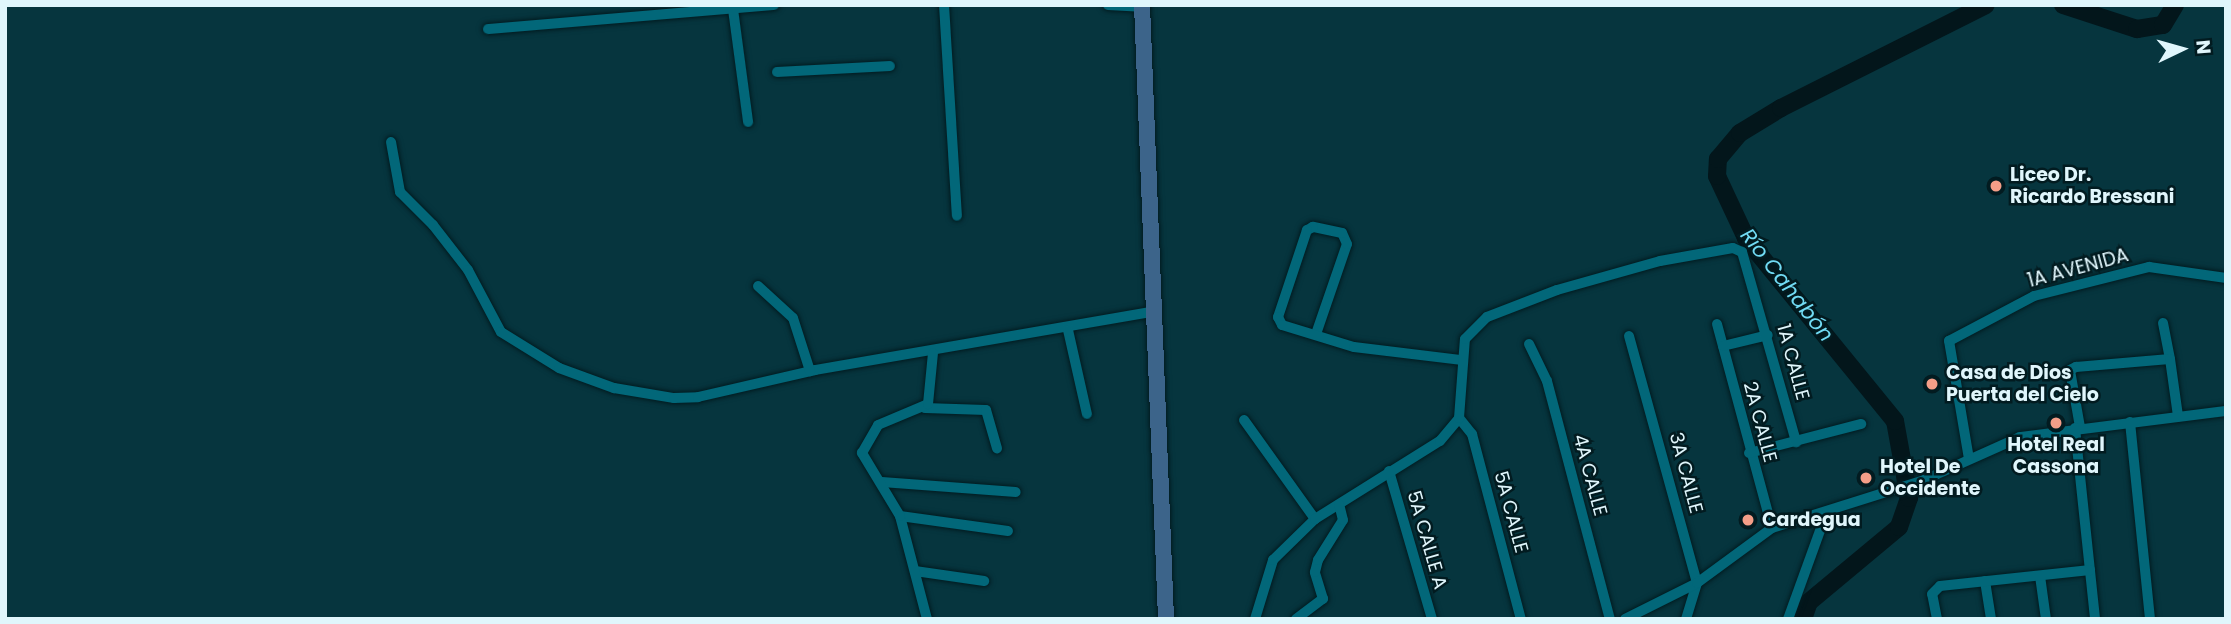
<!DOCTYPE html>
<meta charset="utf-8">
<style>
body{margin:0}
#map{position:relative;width:2231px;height:624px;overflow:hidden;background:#06353e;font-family:Poppins,sans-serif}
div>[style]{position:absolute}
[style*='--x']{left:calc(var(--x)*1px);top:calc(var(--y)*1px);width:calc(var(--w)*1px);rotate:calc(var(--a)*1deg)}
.river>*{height:18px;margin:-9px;padding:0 9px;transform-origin:9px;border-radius:9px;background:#03161b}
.roads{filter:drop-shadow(0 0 2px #021b20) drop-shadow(0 0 2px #021b20)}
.street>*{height:10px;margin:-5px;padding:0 5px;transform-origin:5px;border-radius:5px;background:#026779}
.secondary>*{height:16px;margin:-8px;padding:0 8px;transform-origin:8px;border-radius:8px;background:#3c648a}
.dots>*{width:19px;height:19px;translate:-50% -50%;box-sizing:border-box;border:4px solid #021b20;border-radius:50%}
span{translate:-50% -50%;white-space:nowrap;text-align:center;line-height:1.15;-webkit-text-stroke:5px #021b20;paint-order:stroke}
.poi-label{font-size:19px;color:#e0f6fc;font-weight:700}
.left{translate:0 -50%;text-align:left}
.street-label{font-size:19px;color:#e0f6fc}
.water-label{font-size:21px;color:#71dbf4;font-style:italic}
.frame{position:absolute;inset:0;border:7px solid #e0f6fc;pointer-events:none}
.north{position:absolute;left:2147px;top:14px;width:70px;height:70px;-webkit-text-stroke:5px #021b20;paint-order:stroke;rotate:85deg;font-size:19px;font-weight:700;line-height:28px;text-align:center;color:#e0f6fc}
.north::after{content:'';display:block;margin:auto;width:24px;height:32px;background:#e0f6fc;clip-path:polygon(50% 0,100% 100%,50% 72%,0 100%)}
</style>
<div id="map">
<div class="river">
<i style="--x:2063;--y:5;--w:78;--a:18"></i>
<i style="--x:2137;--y:29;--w:26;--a:-9"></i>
<i style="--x:2163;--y:25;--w:23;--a:-59"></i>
<i style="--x:1803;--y:619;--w:18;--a:-71"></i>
<i style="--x:1809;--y:602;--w:117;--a:-39.8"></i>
<i style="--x:1899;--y:527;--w:31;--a:-71"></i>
<i style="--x:1909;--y:498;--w:78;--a:-100.3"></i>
<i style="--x:1895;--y:421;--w:236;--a:-129.2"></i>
<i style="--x:1746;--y:238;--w:68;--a:-115.1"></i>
<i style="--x:1717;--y:176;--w:17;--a:-87"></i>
<i style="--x:1718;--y:159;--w:34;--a:-50"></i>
<i style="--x:1740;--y:133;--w:48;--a:-31.4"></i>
<i style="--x:1781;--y:108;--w:229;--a:-26.7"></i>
</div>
<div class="roads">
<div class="street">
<i style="--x:944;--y:5;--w:211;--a:86.5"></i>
<i style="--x:1108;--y:5;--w:33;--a:3"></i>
<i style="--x:733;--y:9;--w:114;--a:82.4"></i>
<i style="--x:488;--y:29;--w:287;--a:-4.8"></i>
<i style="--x:777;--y:72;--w:113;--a:-3"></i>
<i style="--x:391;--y:142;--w:51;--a:79.8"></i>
<i style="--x:400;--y:192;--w:47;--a:45"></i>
<i style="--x:433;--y:225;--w:57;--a:52.1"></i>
<i style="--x:468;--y:270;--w:70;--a:62"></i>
<i style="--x:501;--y:332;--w:68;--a:31.8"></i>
<i style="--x:559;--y:368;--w:59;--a:20"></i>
<i style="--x:614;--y:388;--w:61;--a:9.5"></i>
<i style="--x:674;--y:398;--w:24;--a:-2"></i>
<i style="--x:698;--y:397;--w:120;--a:-13"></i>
<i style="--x:815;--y:370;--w:340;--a:-9.8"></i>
<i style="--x:758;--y:286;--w:47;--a:42.4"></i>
<i style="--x:793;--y:318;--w:56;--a:72.2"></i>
<i style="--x:2163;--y:323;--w:37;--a:79"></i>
<i style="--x:1717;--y:324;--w:211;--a:74.9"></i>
<i style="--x:1068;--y:330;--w:86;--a:77.3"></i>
<i style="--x:1316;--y:334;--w:95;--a:-71"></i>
<i style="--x:1347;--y:244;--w:12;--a:-114"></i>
<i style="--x:1342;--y:233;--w:30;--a:-168"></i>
<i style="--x:1313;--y:227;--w:7;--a:153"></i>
<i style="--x:1307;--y:230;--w:92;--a:108.4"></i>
<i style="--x:1278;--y:317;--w:9;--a:63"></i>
<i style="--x:1282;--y:325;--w:75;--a:17"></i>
<i style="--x:1354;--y:347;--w:109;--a:6.9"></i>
<i style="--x:1629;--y:336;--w:256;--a:74.6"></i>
<i style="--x:1697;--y:583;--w:38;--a:107"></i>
<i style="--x:1529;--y:344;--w:41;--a:64.1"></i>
<i style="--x:1547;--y:381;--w:246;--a:75.2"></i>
<i style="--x:1723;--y:346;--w:46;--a:-13.7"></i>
<i style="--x:925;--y:408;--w:61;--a:1.9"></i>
<i style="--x:986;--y:410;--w:40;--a:74"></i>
<i style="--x:1459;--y:418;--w:21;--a:51"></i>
<i style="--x:1472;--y:434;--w:191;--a:75.2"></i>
<i style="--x:1244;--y:420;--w:122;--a:54.4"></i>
<i style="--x:2130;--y:422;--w:198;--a:84.2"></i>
<i style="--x:2080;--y:427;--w:58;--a:-100"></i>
<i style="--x:2070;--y:370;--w:7;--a:-27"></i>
<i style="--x:2076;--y:367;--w:94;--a:-4.9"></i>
<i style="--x:2170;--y:359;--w:58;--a:82"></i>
<i style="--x:2075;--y:428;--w:192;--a:84"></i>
<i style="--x:1749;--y:453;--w:116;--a:-14.5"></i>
<i style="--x:1969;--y:459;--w:120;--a:-99.6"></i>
<i style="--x:1949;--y:341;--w:96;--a:-27.9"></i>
<i style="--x:2034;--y:296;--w:119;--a:-14.2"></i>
<i style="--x:2149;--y:267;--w:78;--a:8.1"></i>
<i style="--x:1389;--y:471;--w:154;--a:73.8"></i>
<i style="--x:882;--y:482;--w:134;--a:4.3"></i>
<i style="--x:900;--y:516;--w:109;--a:7.9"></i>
<i style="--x:915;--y:571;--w:70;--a:8.2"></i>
<i style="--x:2040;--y:576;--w:43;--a:82.1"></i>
<i style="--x:1985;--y:581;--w:38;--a:81"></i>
<i style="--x:927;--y:619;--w:106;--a:-104.7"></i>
<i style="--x:900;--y:516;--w:74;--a:-121.1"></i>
<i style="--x:862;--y:453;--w:32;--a:-60"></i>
<i style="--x:878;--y:425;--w:54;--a:-22.8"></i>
<i style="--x:928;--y:404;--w:51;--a:-84.4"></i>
<i style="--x:1255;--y:619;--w:62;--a:-73"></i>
<i style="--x:1273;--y:560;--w:59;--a:-44.3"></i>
<i style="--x:1315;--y:519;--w:147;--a:-32"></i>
<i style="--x:1440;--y:441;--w:30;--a:-50"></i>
<i style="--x:1459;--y:418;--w:79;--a:-85.7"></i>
<i style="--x:1465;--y:339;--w:31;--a:-45"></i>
<i style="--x:1487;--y:317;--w:75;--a:-21.1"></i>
<i style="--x:1557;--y:290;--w:107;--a:-15.7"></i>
<i style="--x:1660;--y:261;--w:74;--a:-10.1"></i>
<i style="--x:1733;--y:248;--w:10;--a:24"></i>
<i style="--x:1742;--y:252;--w:198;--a:74.1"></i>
<i style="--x:1296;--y:619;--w:34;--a:-37"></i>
<i style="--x:1323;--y:599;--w:28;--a:-107"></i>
<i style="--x:1315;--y:572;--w:12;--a:-76"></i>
<i style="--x:1318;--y:560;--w:47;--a:-58"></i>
<i style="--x:1343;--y:520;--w:16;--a:-104"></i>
<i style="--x:1625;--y:619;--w:80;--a:-26.6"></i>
<i style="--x:1697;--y:583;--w:93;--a:-36.3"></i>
<i style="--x:1772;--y:528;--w:159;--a:-17.5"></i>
<i style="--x:1924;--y:480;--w:105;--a:-24.1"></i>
<i style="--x:2020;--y:437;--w:208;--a:-7.2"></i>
<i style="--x:1788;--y:619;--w:112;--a:-70.1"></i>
<i style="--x:1937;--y:619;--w:25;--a:-101"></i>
<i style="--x:1932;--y:594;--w:11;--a:-45"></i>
<i style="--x:1940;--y:586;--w:151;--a:-6.1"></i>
</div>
<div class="secondary">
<i style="--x:1142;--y:5;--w:614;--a:87.76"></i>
</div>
</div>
<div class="dots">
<i style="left:1996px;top:186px;background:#f49e88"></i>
<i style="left:1932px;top:384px;background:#f49e88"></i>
<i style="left:2056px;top:423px;background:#f49e88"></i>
<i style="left:1866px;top:478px;background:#f49e88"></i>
<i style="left:1748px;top:520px;background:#f49e88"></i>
</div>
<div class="poi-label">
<span class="left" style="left:2010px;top:186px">Liceo Dr.<br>Ricardo Bressani</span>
<span class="left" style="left:1946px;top:384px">Casa de Dios<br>Puerta del Cielo</span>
<span style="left:2056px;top:456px">Hotel Real<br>Cassona</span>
<span class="left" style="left:1880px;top:478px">Hotel De<br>Occidente</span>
<span class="left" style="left:1762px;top:520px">Cardegua</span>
</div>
<div class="street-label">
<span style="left:2078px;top:268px;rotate:-15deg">1A AVENIDA</span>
<span style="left:1793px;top:362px;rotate:75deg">1A CALLE</span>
<span style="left:1760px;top:422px;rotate:75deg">2A CALLE</span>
<span style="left:1686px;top:473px;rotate:75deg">3A CALLE</span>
<span style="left:1590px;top:475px;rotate:75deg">4A CALLE</span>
<span style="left:1511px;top:512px;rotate:75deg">5A CALLE</span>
<span style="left:1427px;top:540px;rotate:74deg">5A CALLE A</span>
</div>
<div class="water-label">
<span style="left:1787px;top:285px;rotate:52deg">Río Cahabón</span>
</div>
<div class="frame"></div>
<div class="north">N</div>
</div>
